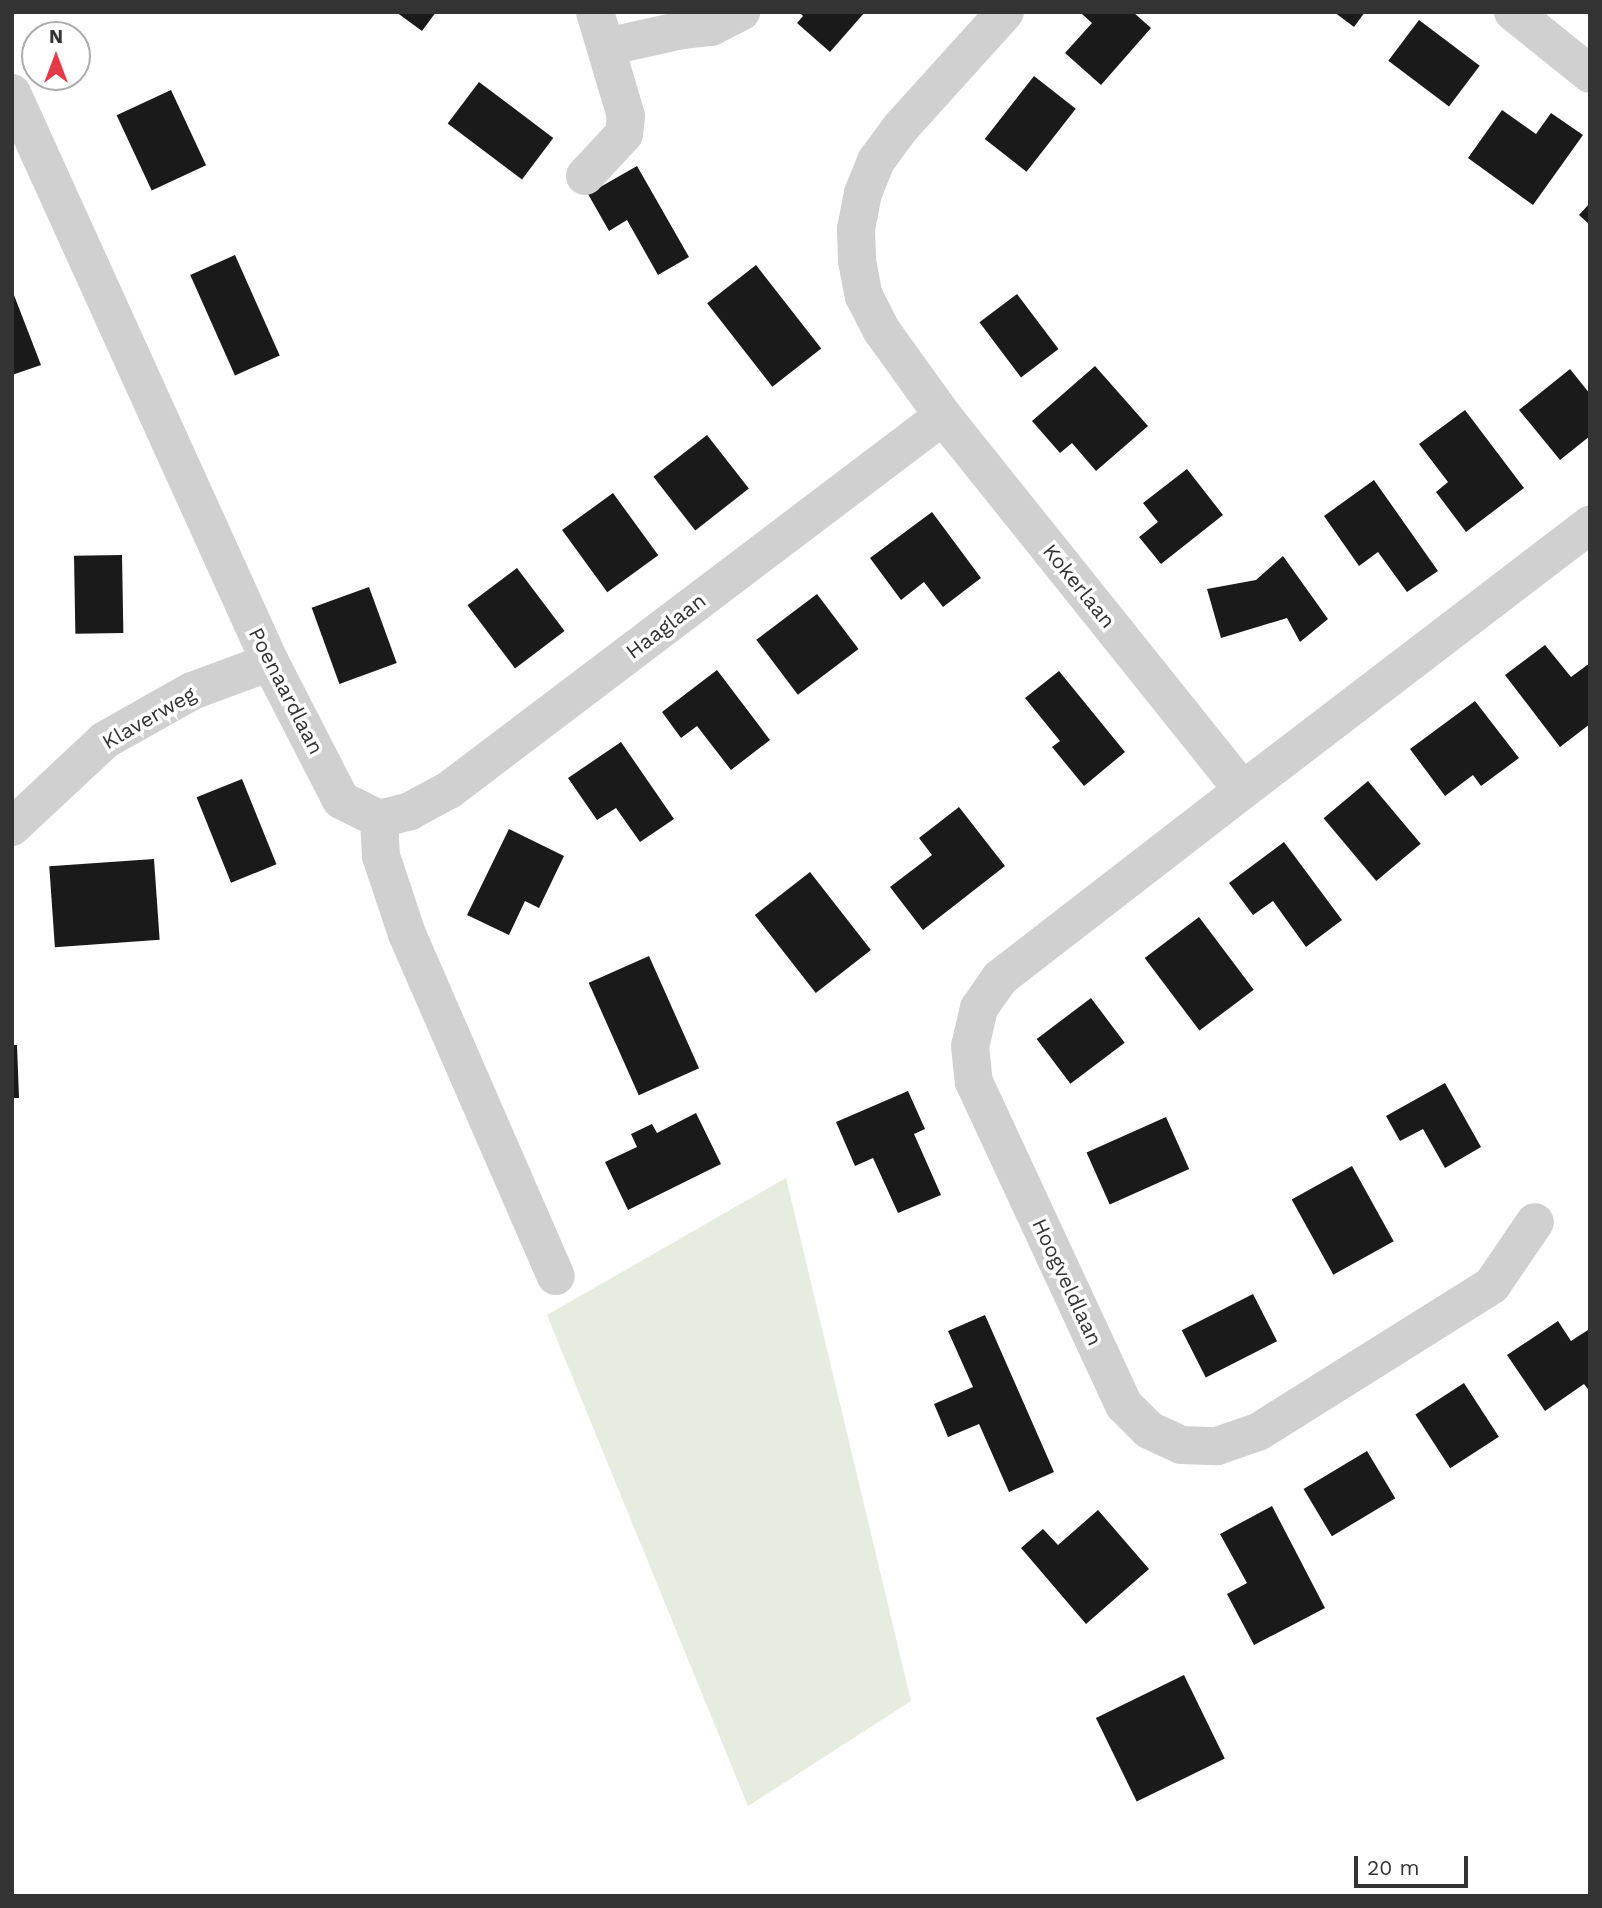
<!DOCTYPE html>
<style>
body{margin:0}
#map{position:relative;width:1602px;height:1908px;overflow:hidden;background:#fff;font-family:"Work Sans",sans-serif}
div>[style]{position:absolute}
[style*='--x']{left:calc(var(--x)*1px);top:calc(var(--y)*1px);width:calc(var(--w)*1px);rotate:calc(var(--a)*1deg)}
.green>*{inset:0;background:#e6ecdf}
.building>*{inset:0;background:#1a1a1a;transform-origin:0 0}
.minor>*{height:38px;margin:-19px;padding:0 19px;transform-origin:19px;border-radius:19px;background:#d0d0d0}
span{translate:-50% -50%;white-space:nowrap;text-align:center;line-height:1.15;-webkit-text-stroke:7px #fff;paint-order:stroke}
.street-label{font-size:21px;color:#333}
.frame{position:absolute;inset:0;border:14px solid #333;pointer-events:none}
.north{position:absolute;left:21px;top:21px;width:70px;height:70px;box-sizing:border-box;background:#fff;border:2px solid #adadad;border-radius:50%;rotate:0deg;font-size:19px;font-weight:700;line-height:28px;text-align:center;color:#333}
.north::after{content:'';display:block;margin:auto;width:24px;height:32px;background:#e63946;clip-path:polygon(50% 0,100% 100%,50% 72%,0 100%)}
.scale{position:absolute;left:1354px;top:1856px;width:114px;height:32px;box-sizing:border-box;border:4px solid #333;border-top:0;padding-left:9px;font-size:21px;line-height:24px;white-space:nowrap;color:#333;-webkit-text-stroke:5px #fff;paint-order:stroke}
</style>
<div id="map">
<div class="green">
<i style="clip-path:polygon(786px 1178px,911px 1701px,748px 1806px,547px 1315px)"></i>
</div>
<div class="building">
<i style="clip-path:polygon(396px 12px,436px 12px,422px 31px)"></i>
<i style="clip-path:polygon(799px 12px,865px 12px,830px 52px,797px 23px,803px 16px)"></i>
<i style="clip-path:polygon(1084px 12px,1133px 12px,1151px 28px,1101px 85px,1065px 53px,1092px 23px,1082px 14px)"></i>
<i style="clip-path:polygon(1334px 12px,1365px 12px,1354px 27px)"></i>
<i style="left:1419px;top:20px;width:76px;height:51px;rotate:37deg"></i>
<i style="left:1034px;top:76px;width:53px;height:80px;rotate:38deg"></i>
<i style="left:479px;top:82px;width:93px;height:52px;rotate:37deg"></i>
<i style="left:171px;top:90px;width:83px;height:60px;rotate:65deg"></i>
<i style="clip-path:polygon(1502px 110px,1536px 134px,1551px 113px,1583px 135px,1533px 205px,1468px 158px)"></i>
<i style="clip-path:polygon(637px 166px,689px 257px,658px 275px,627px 220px,609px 231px,588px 194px)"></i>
<i style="clip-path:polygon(1590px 203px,1590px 225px,1579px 215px)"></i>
<i style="left:235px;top:255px;width:110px;height:49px;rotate:66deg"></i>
<i style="left:756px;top:265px;width:106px;height:62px;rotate:52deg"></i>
<i style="clip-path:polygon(12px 290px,41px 365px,12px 375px)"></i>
<i style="left:1017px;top:294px;width:69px;height:47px;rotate:53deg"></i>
<i style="clip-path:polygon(1095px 366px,1148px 426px,1096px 471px,1072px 443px,1060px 453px,1032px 421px)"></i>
<i style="clip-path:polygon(1570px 369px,1590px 394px,1590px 436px,1560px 460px,1519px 410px)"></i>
<i style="clip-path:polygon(1465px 410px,1524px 488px,1466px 532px,1436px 492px,1448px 482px,1419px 444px)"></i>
<i style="left:707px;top:435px;width:68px;height:68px;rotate:52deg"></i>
<i style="clip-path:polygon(1187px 469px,1223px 515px,1161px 564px,1139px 537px,1158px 522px,1143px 503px)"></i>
<i style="clip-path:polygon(1374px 480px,1438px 571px,1407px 592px,1378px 552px,1359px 566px,1324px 516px)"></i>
<i style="left:613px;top:493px;width:77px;height:63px;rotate:54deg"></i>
<i style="clip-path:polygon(932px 512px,981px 578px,943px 607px,924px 582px,901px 600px,870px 558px)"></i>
<i style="left:122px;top:555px;width:78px;height:48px;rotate:89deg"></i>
<i style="clip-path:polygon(1283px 556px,1328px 619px,1300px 642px,1287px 618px,1221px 638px,1207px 589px,1256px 580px)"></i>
<i style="left:517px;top:568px;width:79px;height:62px;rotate:53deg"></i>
<i style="left:369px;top:587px;width:81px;height:61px;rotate:70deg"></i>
<i style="left:817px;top:594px;width:69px;height:76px;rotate:53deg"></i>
<i style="clip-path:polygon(1545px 645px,1571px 677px,1590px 663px,1590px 724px,1560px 747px,1505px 675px)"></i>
<i style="clip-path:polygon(717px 670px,770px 740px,731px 770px,697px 726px,681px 738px,662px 712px)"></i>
<i style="clip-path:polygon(1059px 671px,1125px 752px,1084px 786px,1052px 747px,1060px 741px,1025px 698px)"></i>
<i style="clip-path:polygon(1475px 701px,1519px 758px,1481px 786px,1473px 775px,1445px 796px,1410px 749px)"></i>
<i style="clip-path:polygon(621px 742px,674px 819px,640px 842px,616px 808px,597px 820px,568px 778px)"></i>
<i style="left:242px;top:779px;width:92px;height:49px;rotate:68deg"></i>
<i style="left:1368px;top:781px;width:82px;height:58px;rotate:50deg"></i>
<i style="clip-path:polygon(959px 807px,1005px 866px,923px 930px,890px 887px,932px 855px,919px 838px)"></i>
<i style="clip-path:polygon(509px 829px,564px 856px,539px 908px,525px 901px,509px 935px,467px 915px)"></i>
<i style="clip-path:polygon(1284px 842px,1342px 920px,1306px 947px,1273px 901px,1253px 915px,1229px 883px)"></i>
<i style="left:154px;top:859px;width:81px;height:105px;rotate:86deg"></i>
<i style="left:810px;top:872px;width:99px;height:70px;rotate:52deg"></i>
<i style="left:1199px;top:917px;width:91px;height:68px;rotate:53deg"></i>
<i style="left:649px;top:956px;width:123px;height:66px;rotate:66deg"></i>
<i style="left:1091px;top:998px;width:56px;height:68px;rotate:53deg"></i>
<i style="clip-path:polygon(12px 1045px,17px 1045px,19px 1098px,12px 1098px)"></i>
<i style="clip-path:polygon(1445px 1083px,1481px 1147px,1445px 1168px,1423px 1129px,1400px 1141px,1386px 1116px)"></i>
<i style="clip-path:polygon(908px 1091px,925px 1129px,914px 1134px,941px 1195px,898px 1213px,873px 1158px,855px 1166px,836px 1122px)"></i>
<i style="clip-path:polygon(696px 1113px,721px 1164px,628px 1210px,605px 1162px,637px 1147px,631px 1134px,652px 1124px,657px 1133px)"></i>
<i style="left:1166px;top:1117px;width:57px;height:87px;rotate:66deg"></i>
<i style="left:1352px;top:1166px;width:86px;height:69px;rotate:61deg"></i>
<i style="left:1253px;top:1294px;width:53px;height:80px;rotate:63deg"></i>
<i style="clip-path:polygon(985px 1315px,1054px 1472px,1009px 1492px,979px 1424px,948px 1437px,934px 1404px,973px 1387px,948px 1331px)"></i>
<i style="clip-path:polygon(1558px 1321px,1571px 1341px,1588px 1330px,1590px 1332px,1590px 1392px,1584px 1384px,1545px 1411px,1507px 1355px)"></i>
<i style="left:1464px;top:1383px;width:64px;height:58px;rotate:57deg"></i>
<i style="left:1367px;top:1451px;width:55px;height:74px;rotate:59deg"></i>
<i style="clip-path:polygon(1272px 1506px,1325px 1608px,1254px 1645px,1227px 1594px,1247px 1583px,1220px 1534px)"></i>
<i style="clip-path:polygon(1098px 1510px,1149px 1569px,1086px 1624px,1021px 1548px,1043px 1529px,1058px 1545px)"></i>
<i style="left:1184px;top:1675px;width:93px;height:98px;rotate:64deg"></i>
</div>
<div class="minor">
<i style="--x:1005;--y:12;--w:155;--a:132.1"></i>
<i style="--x:901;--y:127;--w:42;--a:126.3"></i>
<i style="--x:876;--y:161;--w:35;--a:112"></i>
<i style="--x:863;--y:193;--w:37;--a:101"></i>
<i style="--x:856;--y:229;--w:32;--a:88"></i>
<i style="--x:857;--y:261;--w:36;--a:79"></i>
<i style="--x:864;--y:296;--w:39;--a:63"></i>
<i style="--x:882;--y:331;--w:105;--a:54.3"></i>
<i style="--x:943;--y:416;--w:479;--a:51.3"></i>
<i style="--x:1243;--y:790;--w:437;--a:-37.4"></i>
<i style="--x:1513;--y:12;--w:99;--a:38.8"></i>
<i style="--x:606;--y:47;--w:78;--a:-12.6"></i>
<i style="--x:682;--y:30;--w:29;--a:-6"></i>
<i style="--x:711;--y:27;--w:34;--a:-27"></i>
<i style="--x:12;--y:93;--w:625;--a:65.61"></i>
<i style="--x:270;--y:662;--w:155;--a:62.8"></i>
<i style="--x:341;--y:800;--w:42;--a:26.6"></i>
<i style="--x:379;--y:819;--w:37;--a:87"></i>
<i style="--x:381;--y:856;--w:82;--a:71.6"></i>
<i style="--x:407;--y:934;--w:373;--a:66.5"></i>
<i style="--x:585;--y:176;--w:57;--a:-47.1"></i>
<i style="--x:624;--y:134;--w:18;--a:-84"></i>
<i style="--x:626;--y:116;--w:109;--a:-106.6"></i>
<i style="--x:1243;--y:790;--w:307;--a:142.3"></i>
<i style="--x:1000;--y:978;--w:37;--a:125"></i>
<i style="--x:979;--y:1008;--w:39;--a:103"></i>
<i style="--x:970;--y:1046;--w:36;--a:84"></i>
<i style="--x:974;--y:1082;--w:356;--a:65.1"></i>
<i style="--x:1124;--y:1405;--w:35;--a:45"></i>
<i style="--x:1149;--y:1430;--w:35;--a:25"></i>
<i style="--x:1181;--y:1445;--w:36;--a:2"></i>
<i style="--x:1217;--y:1446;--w:43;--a:-18.9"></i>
<i style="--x:1258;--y:1432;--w:276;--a:-32.1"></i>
<i style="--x:1492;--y:1285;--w:76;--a:-55.7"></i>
<i style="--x:379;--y:819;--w:32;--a:-14"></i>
<i style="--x:410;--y:811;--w:44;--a:-28.3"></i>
<i style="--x:449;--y:790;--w:620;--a:-37.13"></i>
<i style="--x:12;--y:827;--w:127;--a:-43.1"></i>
<i style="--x:105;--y:740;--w:100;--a:-29.4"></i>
<i style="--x:192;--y:691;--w:83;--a:-20.4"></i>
</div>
<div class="street-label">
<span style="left:1079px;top:586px;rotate:51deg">Kokerlaan</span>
<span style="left:666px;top:626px;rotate:-37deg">Haaglaan</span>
<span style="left:286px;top:691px;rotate:63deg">Poenaardlaan</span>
<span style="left:149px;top:718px;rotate:-30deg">Klaverweg</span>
<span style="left:1067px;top:1282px;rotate:65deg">Hoogveldlaan</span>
</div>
<div class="frame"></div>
<div class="north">N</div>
<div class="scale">20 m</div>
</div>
